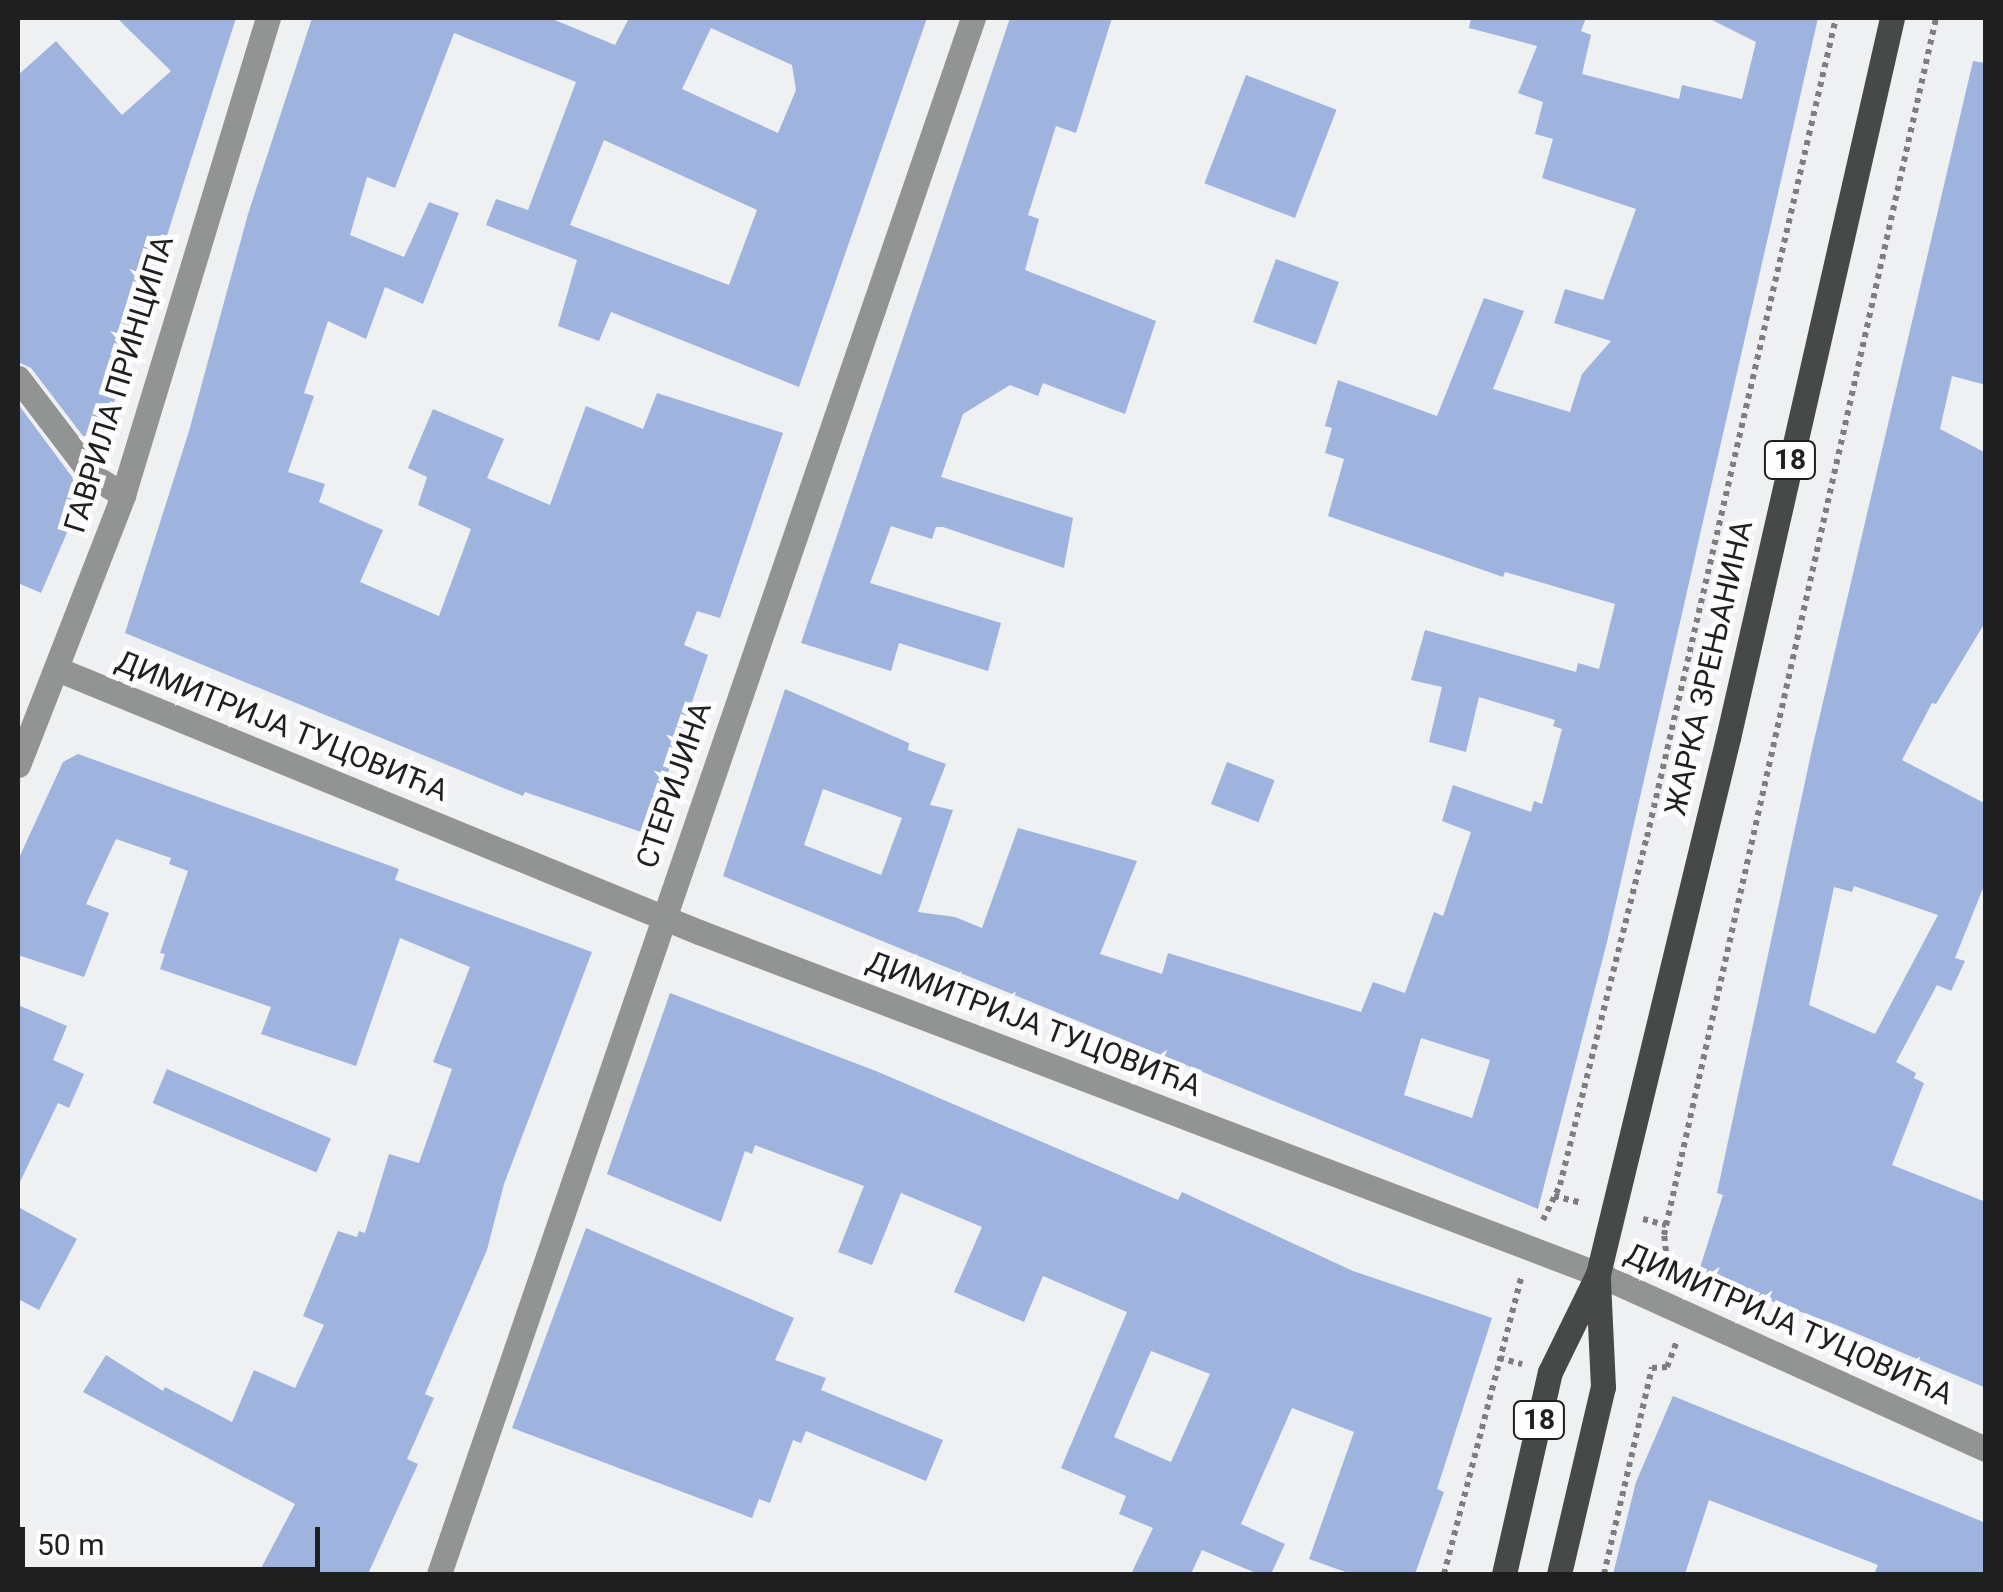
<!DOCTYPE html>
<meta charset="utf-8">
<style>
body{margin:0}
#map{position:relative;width:2003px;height:1592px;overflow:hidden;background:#eff0f2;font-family:Roboto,sans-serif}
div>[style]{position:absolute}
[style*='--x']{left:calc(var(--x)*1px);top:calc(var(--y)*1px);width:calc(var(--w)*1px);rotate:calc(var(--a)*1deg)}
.building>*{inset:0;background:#9eb4df;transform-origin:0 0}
.path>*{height:6px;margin-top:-3px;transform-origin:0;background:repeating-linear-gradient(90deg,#7e7e80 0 5px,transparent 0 10px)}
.minor>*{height:25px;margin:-12.5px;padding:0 12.5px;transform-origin:12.5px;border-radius:12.5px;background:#929393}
.major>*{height:25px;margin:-12.5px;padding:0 12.5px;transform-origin:12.5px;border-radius:12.5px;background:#474949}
span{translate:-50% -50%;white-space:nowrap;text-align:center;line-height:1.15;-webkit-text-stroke:10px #fdfdff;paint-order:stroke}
.shield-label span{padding:2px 8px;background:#fdfdff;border:2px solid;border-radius:8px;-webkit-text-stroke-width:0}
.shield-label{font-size:28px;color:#1f1f20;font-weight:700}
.street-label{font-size:30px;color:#1f1f20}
.frame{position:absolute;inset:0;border:20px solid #1f1f20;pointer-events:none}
.scale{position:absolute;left:20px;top:1527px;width:300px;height:45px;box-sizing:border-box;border:5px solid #1f1f20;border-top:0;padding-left:12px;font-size:30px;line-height:35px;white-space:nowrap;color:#1f1f20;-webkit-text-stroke:8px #fdfdff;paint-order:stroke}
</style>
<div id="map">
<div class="building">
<i style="clip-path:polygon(117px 18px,236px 18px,104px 434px,83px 436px,31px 368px,18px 362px,18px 75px,56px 41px,122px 115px,171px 71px)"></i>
<i style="clip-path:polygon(evenodd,312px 18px,550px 18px,615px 45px,629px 18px,927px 18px,799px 387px,611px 312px,599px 341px,558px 326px,577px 260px,486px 225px,496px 199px,528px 210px,576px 82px,454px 33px,395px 188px,367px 177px,350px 235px,404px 257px,429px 202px,459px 213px,423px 304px,385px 287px,366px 339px,328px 321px,304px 393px,314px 396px,288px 472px,325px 484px,319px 502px,383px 530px,360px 582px,439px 616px,471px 529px,418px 505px,427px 477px,408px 468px,433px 409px,504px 439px,487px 478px,550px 505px,586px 406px,643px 429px,657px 393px,783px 433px,720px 618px,697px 611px,684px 645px,708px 655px,647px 834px,525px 792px,523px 796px,125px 633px,189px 431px,248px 214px,312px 18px,711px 28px,792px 65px,796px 90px,778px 133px,682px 89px,711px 28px,312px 18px,604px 140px,757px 210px,729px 285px,570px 225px,604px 140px)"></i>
<i style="clip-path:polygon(1010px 18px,1112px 18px,1076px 133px,1056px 126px,1028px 215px,1039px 219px,1025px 270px,1156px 321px,1125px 414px,1043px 383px,1038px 396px,1010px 385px,963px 414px,941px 477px,1073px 518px,1064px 568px,943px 527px,936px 527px,932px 539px,891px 526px,870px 583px,1001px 623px,988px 671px,899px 643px,891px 671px,801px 643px)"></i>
<i style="clip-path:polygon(evenodd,1471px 18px,1586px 18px,1581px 31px,1591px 35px,1582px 74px,1679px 99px,1682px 85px,1742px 99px,1756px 42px,1708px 18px,1818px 18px,1607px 942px,1538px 1209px,723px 876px,785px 689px,909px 743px,908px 750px,946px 764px,930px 805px,953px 810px,918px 912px,955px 917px,982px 928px,1018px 828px,1137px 861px,1100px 954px,1162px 974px,1168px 953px,1361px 1012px,1373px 982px,1405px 993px,1434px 912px,1443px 916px,1471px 832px,1442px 821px,1453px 785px,1531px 812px,1534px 801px,1542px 804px,1562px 729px,1553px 726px,1555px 720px,1479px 697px,1466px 752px,1429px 742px,1442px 687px,1411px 680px,1425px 630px,1576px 672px,1578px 663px,1599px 669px,1615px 604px,1505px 572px,1503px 577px,1328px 516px,1344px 459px,1325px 453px,1332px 428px,1325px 426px,1338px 380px,1437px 416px,1484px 298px,1524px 311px,1493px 389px,1570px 412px,1582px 374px,1611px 341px,1554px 323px,1565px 289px,1603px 300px,1636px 209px,1542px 178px,1553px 139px,1535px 134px,1543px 102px,1518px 93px,1537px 46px,1469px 28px,1471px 18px,823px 789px,902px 818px,881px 875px,804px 845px,823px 789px,1471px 18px,1421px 1038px,1490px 1060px,1472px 1118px,1404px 1095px,1421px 1038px)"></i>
<i style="clip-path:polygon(evenodd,1973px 61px,1986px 63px,1986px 385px,1952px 376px,1940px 429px,1986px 453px,1986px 621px,1936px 704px,1932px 703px,1902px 760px,1986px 804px,1986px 881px,1955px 958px,1965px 961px,1951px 991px,1937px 985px,1896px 1062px,1916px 1073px,1914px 1078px,1924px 1083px,1892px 1165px,1986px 1202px,1986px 1388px,1834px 1324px,1698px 1274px,1723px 1195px,1717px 1193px,1812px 749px,1973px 61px,1854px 886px,1938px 915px,1875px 1034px,1809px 1005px,1834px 887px,1852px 892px,1854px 886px)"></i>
<i style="left:1246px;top:75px;width:97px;height:116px;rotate:21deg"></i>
<i style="left:1276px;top:259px;width:67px;height:67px;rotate:20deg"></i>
<i style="clip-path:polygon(18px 404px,84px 493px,41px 593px,18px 583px)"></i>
<i style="clip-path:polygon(78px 754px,399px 869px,395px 880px,592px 952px,504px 1184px,487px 1250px,425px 1394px,434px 1398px,407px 1459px,418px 1464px,368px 1574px,258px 1574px,295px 1504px,83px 1392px,106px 1355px,163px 1391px,165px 1387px,232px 1422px,254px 1370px,295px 1388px,324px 1325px,303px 1316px,338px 1231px,357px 1237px,359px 1231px,365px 1233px,389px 1154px,419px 1163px,452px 1069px,433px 1062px,470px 967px,400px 938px,356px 1066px,261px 1034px,271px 1007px,160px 969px,165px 954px,160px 953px,188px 871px,169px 864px,171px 858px,116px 839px,86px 904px,109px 913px,84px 977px,18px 955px,18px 860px,63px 762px)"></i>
<i style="left:1227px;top:762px;width:51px;height:45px;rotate:21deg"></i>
<i style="clip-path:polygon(evenodd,670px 993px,876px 1071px,1178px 1200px,1182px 1192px,1353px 1271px,1492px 1318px,1437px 1489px,1444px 1492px,1415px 1574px,1351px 1574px,1309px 1559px,1354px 1432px,1292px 1408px,1241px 1524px,1285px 1544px,1271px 1574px,1258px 1574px,1202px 1550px,1191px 1574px,1131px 1574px,1153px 1528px,1119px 1514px,1126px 1496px,1061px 1468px,1127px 1312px,1043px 1276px,1024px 1322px,954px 1292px,982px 1227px,901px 1193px,872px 1265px,838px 1252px,864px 1186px,755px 1145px,752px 1154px,745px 1151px,721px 1222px,607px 1174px,670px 993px,1151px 1351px,1210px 1374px,1171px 1462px,1114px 1437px,1151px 1351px)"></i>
<i style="clip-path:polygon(18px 1005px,67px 1026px,53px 1060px,84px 1074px,69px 1108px,58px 1103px,18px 1186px)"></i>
<i style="left:167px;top:1069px;width:178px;height:37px;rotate:23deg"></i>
<i style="clip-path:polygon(18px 1207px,77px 1239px,39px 1310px,18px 1299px)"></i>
<i style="clip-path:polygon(586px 1228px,794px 1318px,775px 1360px,826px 1378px,821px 1390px,943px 1440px,926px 1481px,806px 1431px,801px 1443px,793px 1440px,770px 1503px,759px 1499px,752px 1518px,512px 1428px)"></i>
<i style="clip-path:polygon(1673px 1396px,1986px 1523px,1986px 1574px,1874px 1574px,1878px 1565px,1709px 1500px,1685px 1574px,1613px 1574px,1636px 1482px)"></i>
</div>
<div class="path">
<i style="--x:1554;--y:1196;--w:29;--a:14"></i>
<i style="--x:1643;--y:1219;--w:24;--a:15"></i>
<i style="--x:1543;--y:1220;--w:39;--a:-64"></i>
<i style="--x:1560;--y:1185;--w:359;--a:-76"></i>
<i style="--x:1647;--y:837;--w:841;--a:-77.01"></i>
<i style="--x:1668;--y:1271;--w:36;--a:-96"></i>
<i style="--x:1664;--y:1235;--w:1247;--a:-77.4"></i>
<i style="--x:1499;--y:1358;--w:24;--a:15"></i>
<i style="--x:1444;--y:1574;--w:306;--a:-75.4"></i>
<i style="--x:1604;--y:1574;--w:212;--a:-76.9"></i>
<i style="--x:1652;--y:1368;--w:15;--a:-4"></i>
<i style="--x:1667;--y:1367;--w:28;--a:-69"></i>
</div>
<div class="minor">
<i style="--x:18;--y:378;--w:122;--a:52.7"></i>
<i style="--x:92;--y:475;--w:37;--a:33"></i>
<i style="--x:57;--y:669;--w:694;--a:22.28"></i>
<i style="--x:699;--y:932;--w:962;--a:20.83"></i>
<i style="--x:1598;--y:1274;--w:426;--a:24.3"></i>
<i style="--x:18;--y:765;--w:290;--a:-68.7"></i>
<i style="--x:123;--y:495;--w:499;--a:-73.1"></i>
<i style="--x:439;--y:1574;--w:1645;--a:-71.06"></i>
</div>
<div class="major">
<i style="--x:1504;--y:1574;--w:207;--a:-77.2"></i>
<i style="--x:1550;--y:1372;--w:109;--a:-63.9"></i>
<i style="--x:1598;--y:1274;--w:552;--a:-76.37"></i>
<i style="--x:1728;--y:738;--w:738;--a:-77.17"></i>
<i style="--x:1559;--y:1574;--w:192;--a:-76.8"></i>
<i style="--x:1603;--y:1387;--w:108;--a:-92.7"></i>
</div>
<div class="shield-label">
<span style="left:1790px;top:460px">18</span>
<span style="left:1539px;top:1420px">18</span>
</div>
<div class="street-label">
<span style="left:119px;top:384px;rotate:-73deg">ГАВРИЛА ПРИНЦИПА</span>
<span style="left:1709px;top:668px;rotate:-77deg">ЖАРКА ЗРЕЊАНИНА</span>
<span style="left:282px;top:726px;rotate:22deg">ДИМИТРИЈА ТУЦОВИЋА</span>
<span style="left:674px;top:785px;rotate:-71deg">СТЕРИЈИНА</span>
<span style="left:1034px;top:1024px;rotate:21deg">ДИМИТРИЈА ТУЦОВИЋА</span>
<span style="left:1789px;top:1324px;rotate:24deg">ДИМИТРИЈА ТУЦОВИЋА</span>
</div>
<div class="frame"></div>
<div class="scale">50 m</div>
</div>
